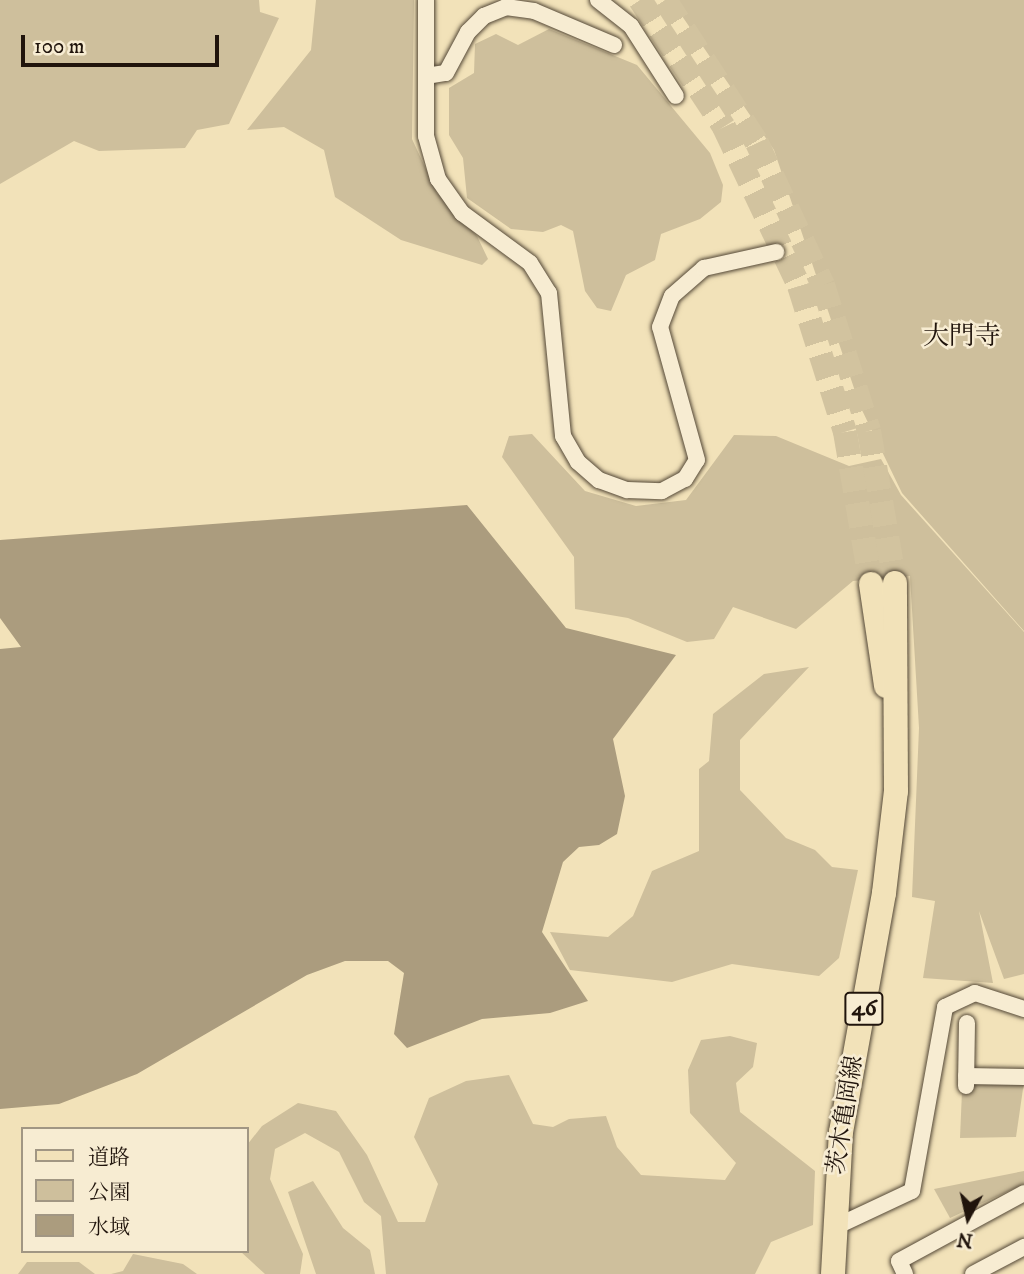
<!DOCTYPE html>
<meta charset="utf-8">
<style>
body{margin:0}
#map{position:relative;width:1024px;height:1274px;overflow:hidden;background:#f2e2b9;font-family:"IM FELL DW Pica","Noto Serif JP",serif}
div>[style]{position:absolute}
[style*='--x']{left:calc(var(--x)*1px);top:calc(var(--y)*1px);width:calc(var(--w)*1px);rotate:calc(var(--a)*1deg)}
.green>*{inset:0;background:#cebf9c}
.water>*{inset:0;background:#ab9c7e}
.primary-tunnel>*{height:24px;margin-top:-12px;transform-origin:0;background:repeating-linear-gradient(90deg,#d2c39f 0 24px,transparent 0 36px)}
.roads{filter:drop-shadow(0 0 2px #544837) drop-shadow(0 0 2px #544837)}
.street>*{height:16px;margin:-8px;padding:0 8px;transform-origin:8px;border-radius:8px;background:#f7ecd2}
.primary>*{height:24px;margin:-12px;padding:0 12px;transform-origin:12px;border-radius:12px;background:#f2e2b9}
span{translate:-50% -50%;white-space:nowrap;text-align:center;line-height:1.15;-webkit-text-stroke:5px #f7ecd2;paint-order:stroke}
.shield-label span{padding:2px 5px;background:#f7ecd2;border:2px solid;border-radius:5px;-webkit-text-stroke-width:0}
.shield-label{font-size:23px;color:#20140c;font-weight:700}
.street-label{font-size:24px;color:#20140c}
.neighbourhood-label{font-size:26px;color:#20140c}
.legend{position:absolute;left:21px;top:1127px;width:228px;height:126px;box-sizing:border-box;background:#f7ecd2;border:2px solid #a19683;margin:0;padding:9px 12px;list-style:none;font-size:21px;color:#20140c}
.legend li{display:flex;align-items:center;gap:14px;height:35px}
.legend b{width:35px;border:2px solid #a19683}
.north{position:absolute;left:933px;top:1183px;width:70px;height:70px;-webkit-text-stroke:5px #f7ecd2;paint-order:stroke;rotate:188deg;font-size:19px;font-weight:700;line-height:28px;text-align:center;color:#20140c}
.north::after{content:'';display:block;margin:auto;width:24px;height:32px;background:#20140c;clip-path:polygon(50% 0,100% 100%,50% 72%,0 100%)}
.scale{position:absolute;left:21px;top:35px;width:198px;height:32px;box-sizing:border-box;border:4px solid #20140c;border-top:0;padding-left:9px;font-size:21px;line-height:24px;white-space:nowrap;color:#20140c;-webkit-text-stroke:5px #f7ecd2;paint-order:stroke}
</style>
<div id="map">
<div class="green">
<i style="clip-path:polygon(0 0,259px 0,260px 12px,279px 18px,229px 124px,197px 130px,185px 148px,99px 151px,74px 141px,0 184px)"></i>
<i style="clip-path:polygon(316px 0,414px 0,412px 139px,437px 193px,477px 236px,488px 259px,482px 265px,401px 240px,335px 197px,324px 150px,284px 127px,247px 130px,311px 50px)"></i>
<i style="clip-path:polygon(671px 0,1024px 0,1024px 631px,902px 493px,860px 406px,774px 150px)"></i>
<i style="clip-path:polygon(549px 29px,637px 65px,710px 153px,723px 185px,721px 202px,700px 219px,661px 234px,655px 260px,626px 275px,611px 311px,597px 308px,585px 291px,573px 231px,561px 225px,543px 232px,511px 229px,467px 198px,463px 158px,449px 135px,449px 88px,474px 73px,475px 44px,496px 34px,518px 45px)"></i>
<i style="clip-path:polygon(532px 434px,585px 491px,636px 506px,686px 500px,734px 435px,776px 436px,849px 466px,881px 459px,901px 495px,1024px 632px,1024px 974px,1004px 979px,979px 911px,993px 983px,923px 978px,935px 901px,912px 897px,919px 728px,910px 576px,853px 581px,796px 629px,733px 607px,714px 639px,687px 642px,628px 618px,575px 609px,574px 557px,502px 457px,509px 436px)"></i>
<i style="clip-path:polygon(809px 667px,740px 740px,740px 790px,786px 838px,815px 850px,832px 867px,858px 870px,839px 958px,819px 976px,732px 964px,672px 982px,570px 970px,550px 932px,608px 937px,633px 916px,652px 871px,699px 851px,699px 769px,709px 761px,713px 714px,764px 674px)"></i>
<i style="clip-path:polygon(730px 1036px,757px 1043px,753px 1067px,736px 1083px,740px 1112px,815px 1171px,813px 1225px,771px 1242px,755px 1274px,386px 1274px,381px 1216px,364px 1202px,339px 1152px,305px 1133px,275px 1149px,270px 1179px,303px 1254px,300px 1274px,265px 1274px,240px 1251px,247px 1251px,247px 1145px,262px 1126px,298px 1103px,336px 1111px,367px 1155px,398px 1222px,425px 1222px,438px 1184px,414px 1137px,429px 1098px,466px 1081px,509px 1075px,533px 1124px,553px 1127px,569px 1119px,606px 1116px,617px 1147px,641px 1175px,725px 1180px,736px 1163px,690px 1113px,688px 1070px,701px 1040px)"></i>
<i style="clip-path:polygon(975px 1082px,1024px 1082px,1016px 1137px,960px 1138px,962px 1091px)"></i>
<i style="clip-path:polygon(1024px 1171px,1024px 1184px,950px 1218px,934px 1189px)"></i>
<i style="clip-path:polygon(313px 1181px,343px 1228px,370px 1250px,375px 1274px,316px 1274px,288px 1192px)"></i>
<i style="clip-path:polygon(133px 1254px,183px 1264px,197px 1274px,111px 1274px,123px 1271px)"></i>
<i style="clip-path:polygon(27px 1262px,79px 1262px,95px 1274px,18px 1274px)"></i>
</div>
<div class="water">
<i style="clip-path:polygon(467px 505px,566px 628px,676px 655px,613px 739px,625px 796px,617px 834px,599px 845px,579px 847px,563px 862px,542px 932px,588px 1001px,550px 1013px,482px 1019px,407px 1048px,394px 1034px,404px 973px,388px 961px,345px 961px,307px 975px,137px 1074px,59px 1104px,0 1109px,0 649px,21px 647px,0 618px,0 540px)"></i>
</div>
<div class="primary-tunnel">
<i style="--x:640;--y:0;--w:152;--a:56.5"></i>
<i style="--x:724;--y:127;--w:176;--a:64.7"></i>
<i style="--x:799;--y:286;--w:153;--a:72.5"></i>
<i style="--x:845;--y:432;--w:154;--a:80.3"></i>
<i style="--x:665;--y:0;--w:170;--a:57.2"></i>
<i style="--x:757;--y:143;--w:157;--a:65.1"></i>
<i style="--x:823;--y:285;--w:153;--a:72.5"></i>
<i style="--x:869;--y:431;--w:154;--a:80.3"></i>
</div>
<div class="roads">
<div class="street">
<i style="--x:426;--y:0;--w:136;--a:90"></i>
<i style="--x:426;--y:136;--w:45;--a:74.4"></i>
<i style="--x:438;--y:179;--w:42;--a:54.8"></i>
<i style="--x:462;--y:213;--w:84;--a:36.3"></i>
<i style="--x:530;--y:263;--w:36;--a:58"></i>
<i style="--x:549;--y:293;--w:144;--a:84.4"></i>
<i style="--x:563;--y:436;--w:30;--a:60"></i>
<i style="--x:578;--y:462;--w:28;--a:41"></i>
<i style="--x:599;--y:480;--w:30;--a:20"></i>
<i style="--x:627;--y:490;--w:35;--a:2"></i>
<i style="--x:662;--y:491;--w:26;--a:-28"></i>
<i style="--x:685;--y:479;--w:22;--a:-58"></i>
<i style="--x:697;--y:460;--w:138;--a:-105.5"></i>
<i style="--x:660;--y:327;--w:33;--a:-69"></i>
<i style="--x:672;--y:296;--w:43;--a:-41.2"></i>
<i style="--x:704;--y:268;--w:74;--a:-12.5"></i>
<i style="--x:598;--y:0;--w:42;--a:38.2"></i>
<i style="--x:631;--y:26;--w:83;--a:57.3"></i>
<i style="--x:426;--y:76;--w:20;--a:-9"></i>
<i style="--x:446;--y:73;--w:47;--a:-61.8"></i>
<i style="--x:468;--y:32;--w:23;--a:-45"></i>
<i style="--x:484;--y:16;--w:24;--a:-22"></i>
<i style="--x:506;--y:7;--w:28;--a:8"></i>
<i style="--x:534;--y:11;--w:87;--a:23"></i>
<i style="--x:966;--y:1076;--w:58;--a:1"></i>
<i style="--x:966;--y:1086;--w:63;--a:-89.1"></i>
<i style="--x:833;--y:1228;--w:87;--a:-25.1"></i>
<i style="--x:912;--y:1191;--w:187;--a:-79.8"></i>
<i style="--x:945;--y:1007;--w:33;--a:-25"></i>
<i style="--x:975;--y:993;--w:52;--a:18.1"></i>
<i style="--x:905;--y:1274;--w:14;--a:-115"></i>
<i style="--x:899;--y:1261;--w:142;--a:-28.5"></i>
<i style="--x:973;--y:1274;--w:58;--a:-27.9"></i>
</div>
<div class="primary">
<i style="--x:871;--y:584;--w:103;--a:81.6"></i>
<i style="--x:833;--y:1274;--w:142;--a:-86.8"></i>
<i style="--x:841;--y:1132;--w:243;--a:-79.8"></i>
<i style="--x:884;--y:893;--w:103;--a:-83.3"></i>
<i style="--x:896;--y:791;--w:208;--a:-90.3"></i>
</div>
</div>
<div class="shield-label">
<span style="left:864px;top:1009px">46</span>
</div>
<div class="street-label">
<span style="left:846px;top:1115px;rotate:-81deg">茨木亀岡線</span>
</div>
<div class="neighbourhood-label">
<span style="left:962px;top:337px">大門寺</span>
</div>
<ul class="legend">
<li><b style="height:9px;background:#f2e2b9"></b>道路</li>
<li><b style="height:19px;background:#cebf9c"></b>公園</li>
<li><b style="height:19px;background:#ab9c7e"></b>水域</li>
</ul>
<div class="north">N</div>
<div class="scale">100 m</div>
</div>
